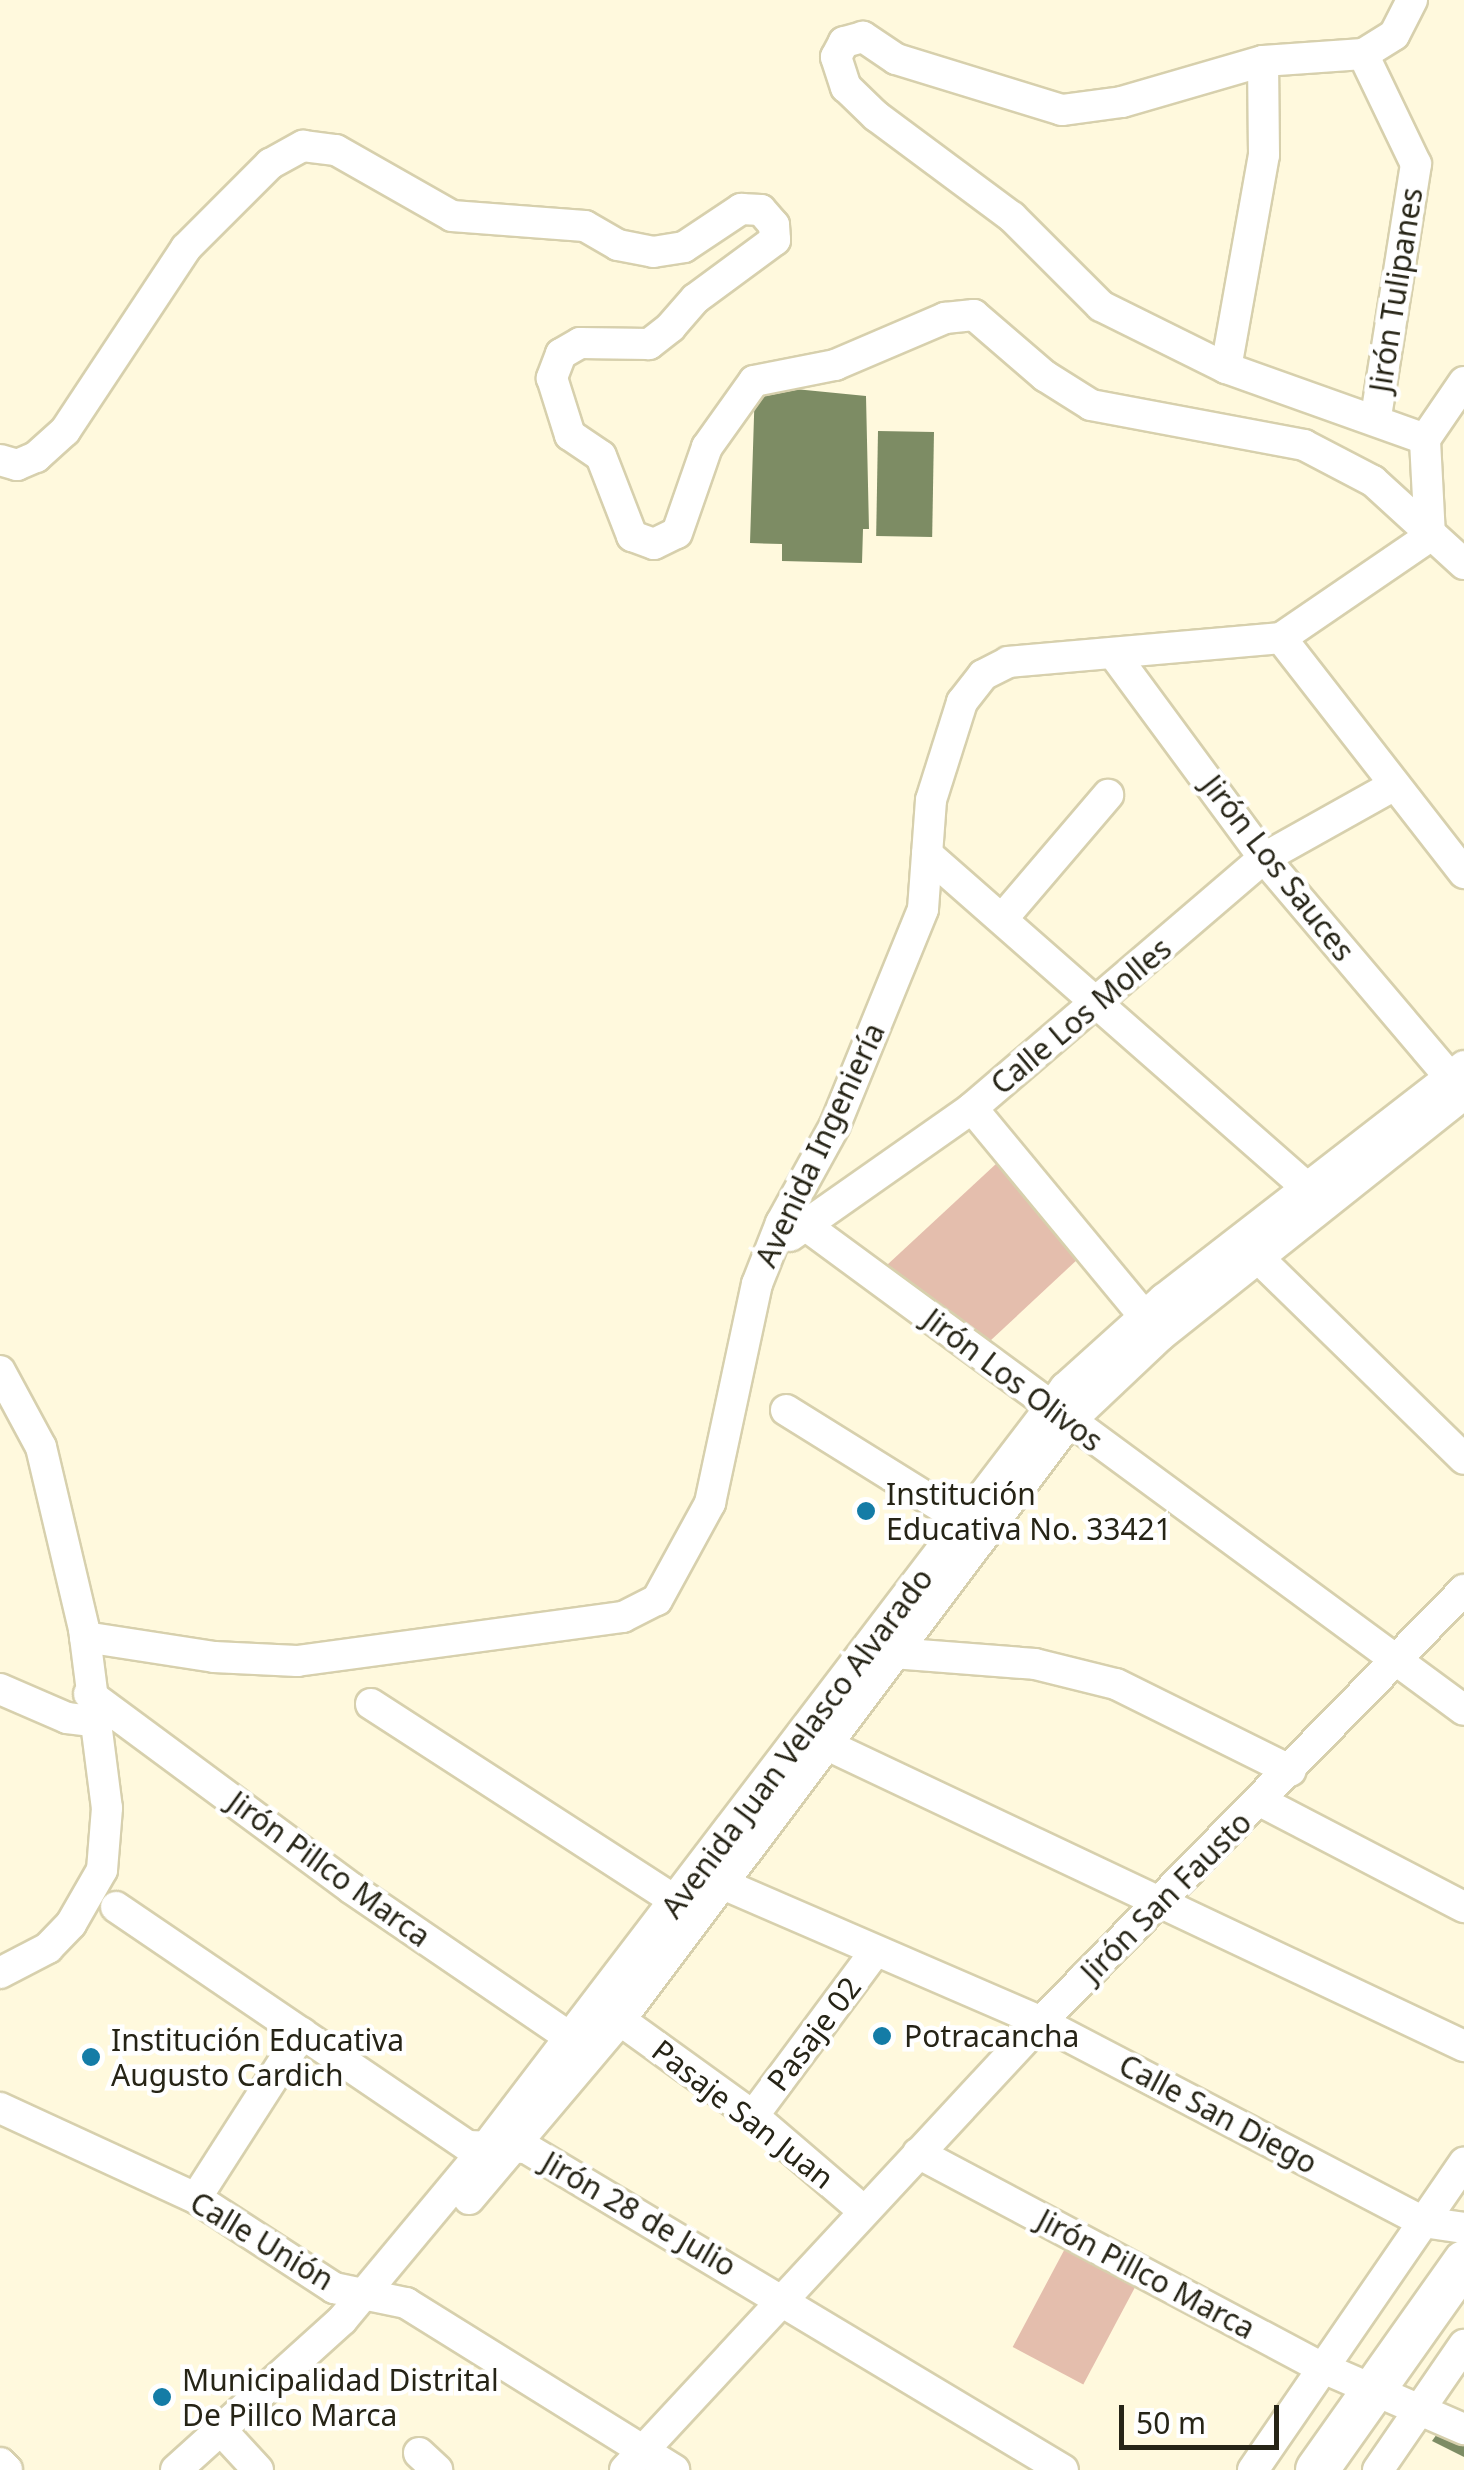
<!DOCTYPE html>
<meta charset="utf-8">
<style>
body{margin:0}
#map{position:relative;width:1464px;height:2470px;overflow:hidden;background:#fff9dd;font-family:"Noto Sans",sans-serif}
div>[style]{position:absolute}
.green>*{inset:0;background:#e4bead;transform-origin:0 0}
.building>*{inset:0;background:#7d8c64;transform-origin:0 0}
.roads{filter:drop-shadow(2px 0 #d7d0ad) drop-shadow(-2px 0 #d7d0ad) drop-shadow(0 2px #d7d0ad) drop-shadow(0 -2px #d7d0ad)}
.minor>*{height:30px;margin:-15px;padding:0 15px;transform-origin:15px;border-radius:15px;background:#fff}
.highway>*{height:42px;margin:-21px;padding:0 21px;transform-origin:21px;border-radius:21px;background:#fff}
.dots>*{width:28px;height:28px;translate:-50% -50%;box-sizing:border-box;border:5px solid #fff;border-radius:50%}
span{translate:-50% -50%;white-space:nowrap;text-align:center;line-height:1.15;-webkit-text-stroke:9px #fff;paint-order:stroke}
.street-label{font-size:30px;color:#262416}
.poi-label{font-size:30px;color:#262416}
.left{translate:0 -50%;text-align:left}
.scale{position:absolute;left:1119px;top:2405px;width:160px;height:45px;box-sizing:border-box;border:5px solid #262416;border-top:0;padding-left:12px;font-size:30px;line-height:35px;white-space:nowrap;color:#262416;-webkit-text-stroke:8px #fff;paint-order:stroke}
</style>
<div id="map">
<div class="green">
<i style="clip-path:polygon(997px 1163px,1079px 1258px,990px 1341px,887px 1265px)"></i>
<i style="left:1069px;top:2241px;width:80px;height:120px;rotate:28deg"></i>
</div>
<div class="building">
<i style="clip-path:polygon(755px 385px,866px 396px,869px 529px,863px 529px,862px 563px,782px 561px,782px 544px,750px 543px)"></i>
<i style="left:878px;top:431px;width:56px;height:105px;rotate:1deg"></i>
<i style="clip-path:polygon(1442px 2427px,1464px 2438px,1464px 2457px,1432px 2441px)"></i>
</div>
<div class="roads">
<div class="minor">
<i style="left:1412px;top:0;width:39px;rotate:117deg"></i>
<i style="left:1394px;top:35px;width:36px;rotate:148deg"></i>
<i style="left:1363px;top:54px;width:100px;rotate:176deg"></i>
<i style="left:1263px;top:61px;width:147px;rotate:163.8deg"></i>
<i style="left:1122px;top:102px;width:61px;rotate:172.4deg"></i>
<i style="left:1062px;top:110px;width:174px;rotate:-162.9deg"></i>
<i style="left:896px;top:59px;width:40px;rotate:-146deg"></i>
<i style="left:863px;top:37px;width:20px;rotate:165deg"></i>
<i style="left:844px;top:42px;width:17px;rotate:118deg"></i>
<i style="left:836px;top:57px;width:32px;rotate:72deg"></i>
<i style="left:846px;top:87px;width:42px;rotate:44deg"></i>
<i style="left:876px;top:116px;width:169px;rotate:36.6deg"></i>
<i style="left:1012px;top:217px;width:126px;rotate:45deg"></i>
<i style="left:1101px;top:306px;width:140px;rotate:26.4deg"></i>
<i style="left:1226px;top:368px;width:211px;rotate:19.6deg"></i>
<i style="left:1363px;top:54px;width:122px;rotate:64.3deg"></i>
<i style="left:1416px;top:164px;width:256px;rotate:99deg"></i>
<i style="left:1226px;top:368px;width:216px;rotate:-79.9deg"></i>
<i style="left:1264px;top:155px;width:94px;rotate:-90.6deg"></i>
<i style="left:0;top:460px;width:18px;rotate:16deg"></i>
<i style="left:17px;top:465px;width:21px;rotate:-23deg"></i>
<i style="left:36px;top:457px;width:39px;rotate:-42deg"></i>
<i style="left:65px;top:431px;width:219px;rotate:-56.5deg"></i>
<i style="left:186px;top:248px;width:119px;rotate:-45deg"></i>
<i style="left:270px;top:164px;width:38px;rotate:-29deg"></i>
<i style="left:303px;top:146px;width:33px;rotate:7deg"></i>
<i style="left:336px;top:150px;width:133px;rotate:29.6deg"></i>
<i style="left:452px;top:216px;width:133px;rotate:4.3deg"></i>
<i style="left:585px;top:226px;width:38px;rotate:30deg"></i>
<i style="left:618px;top:245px;width:36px;rotate:11deg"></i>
<i style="left:653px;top:252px;width:31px;rotate:-9deg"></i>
<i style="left:684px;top:247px;width:69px;rotate:-33.7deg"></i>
<i style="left:741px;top:209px;width:20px;rotate:3deg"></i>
<i style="left:761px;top:210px;width:20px;rotate:49deg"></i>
<i style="left:774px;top:225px;width:15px;rotate:86deg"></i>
<i style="left:775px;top:240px;width:99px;rotate:143.6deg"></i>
<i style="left:695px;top:299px;width:37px;rotate:131deg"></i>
<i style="left:671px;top:327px;width:28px;rotate:142deg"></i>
<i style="left:649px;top:344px;width:69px;rotate:-179.2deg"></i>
<i style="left:580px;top:343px;width:22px;rotate:150deg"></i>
<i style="left:561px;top:354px;width:26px;rotate:111deg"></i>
<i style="left:552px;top:378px;width:60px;rotate:72.5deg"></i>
<i style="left:570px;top:435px;width:37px;rotate:34deg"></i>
<i style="left:601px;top:456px;width:86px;rotate:68.8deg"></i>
<i style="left:632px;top:536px;width:23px;rotate:20deg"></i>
<i style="left:654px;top:544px;width:25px;rotate:-26deg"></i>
<i style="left:677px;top:533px;width:91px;rotate:-70.8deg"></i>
<i style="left:707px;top:447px;width:81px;rotate:-54.5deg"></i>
<i style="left:754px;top:381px;width:83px;rotate:-11.2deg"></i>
<i style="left:835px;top:365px;width:120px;rotate:-23.1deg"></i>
<i style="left:945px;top:318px;width:29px;rotate:-6deg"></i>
<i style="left:974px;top:315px;width:94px;rotate:40.7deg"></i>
<i style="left:1045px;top:376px;width:54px;rotate:32.2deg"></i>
<i style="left:1091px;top:405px;width:217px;rotate:10.6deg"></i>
<i style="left:1304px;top:445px;width:78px;rotate:27.6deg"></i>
<i style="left:1373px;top:481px;width:123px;rotate:42.4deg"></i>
<i style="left:1430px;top:536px;width:97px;rotate:-93deg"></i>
<i style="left:1425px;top:439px;width:69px;rotate:-55.6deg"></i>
<i style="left:1281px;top:638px;width:298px;rotate:52.1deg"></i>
<i style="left:1113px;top:653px;width:255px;rotate:53.6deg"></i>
<i style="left:1264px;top:858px;width:287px;rotate:49.7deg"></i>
<i style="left:927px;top:854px;width:505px;rotate:41.3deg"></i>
<i style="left:1003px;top:918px;width:162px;rotate:-49.5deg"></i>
<i style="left:972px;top:1108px;width:270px;rotate:50.4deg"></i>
<i style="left:805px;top:1225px;width:818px;rotate:36.35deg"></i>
<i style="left:790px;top:1236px;width:223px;rotate:-35.1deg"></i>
<i style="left:972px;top:1108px;width:384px;rotate:-40.6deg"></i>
<i style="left:1264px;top:858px;width:145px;rotate:-29.2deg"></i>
<i style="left:1245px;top:1245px;width:306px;rotate:44.3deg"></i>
<i style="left:0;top:1371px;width:86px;rotate:61.7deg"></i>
<i style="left:41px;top:1447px;width:187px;rotate:76.7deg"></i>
<i style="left:84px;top:1629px;width:180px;rotate:82.7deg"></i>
<i style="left:107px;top:1808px;width:62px;rotate:94.6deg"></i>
<i style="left:102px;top:1870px;width:62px;rotate:119.9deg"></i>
<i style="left:71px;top:1924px;width:33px;rotate:134deg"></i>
<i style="left:48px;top:1948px;width:54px;rotate:152.5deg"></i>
<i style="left:786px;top:1410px;width:210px;rotate:31.9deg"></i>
<i style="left:85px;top:1637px;width:131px;rotate:8.8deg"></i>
<i style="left:214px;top:1657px;width:83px;rotate:2.8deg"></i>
<i style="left:297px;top:1661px;width:329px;rotate:-7.7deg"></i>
<i style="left:623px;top:1617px;width:38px;rotate:-27deg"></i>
<i style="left:657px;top:1600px;width:111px;rotate:-61.3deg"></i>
<i style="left:710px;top:1503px;width:224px;rotate:-77.9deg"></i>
<i style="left:757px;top:1284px;width:66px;rotate:-68.5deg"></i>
<i style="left:781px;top:1223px;width:112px;rotate:-61.1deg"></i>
<i style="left:835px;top:1125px;width:233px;rotate:-67.8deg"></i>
<i style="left:923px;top:909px;width:109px;rotate:-85.8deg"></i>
<i style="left:931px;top:800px;width:103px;rotate:-72.4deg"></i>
<i style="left:962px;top:702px;width:34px;rotate:-52deg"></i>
<i style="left:983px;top:675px;width:28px;rotate:-27deg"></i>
<i style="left:1008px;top:662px;width:274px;rotate:-5deg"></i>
<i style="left:1281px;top:638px;width:181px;rotate:-34.4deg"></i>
<i style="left:893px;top:1653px;width:142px;rotate:4.4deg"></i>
<i style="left:1035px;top:1664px;width:83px;rotate:13.9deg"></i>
<i style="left:1116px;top:1684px;width:195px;rotate:26.4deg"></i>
<i style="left:0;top:1689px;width:73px;rotate:23.4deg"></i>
<i style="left:67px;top:1718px;width:25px;rotate:7deg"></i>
<i style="left:89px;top:1694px;width:326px;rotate:36.5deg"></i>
<i style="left:351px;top:1888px;width:268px;rotate:34.3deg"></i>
<i style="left:371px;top:1704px;width:364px;rotate:32.9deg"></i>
<i style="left:806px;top:1735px;width:728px;rotate:25.3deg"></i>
<i style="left:1262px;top:1802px;width:228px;rotate:27.5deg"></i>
<i style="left:702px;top:1875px;width:369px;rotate:23.4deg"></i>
<i style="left:1041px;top:2022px;width:431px;rotate:27.6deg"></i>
<i style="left:1423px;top:2222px;width:41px;rotate:8.3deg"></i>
<i style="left:116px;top:1907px;width:425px;rotate:34.2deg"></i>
<i style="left:468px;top:2146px;width:58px;rotate:2deg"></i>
<i style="left:526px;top:2148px;width:626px;rotate:30.95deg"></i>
<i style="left:620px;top:2020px;width:164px;rotate:35.8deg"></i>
<i style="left:753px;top:2116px;width:146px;rotate:40.6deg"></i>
<i style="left:0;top:2108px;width:216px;rotate:24.7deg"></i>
<i style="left:196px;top:2198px;width:165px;rotate:33.1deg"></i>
<i style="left:334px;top:2288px;width:74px;rotate:11.8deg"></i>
<i style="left:406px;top:2303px;width:316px;rotate:31.9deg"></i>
<i style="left:753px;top:2116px;width:204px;rotate:-53.4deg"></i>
<i style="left:918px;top:2153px;width:459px;rotate:28deg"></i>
<i style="left:1323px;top:2368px;width:154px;rotate:23.4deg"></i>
<i style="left:196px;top:2198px;width:196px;rotate:-57.3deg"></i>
<i style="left:469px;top:2199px;width:234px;rotate:-49.8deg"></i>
<i style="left:620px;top:2020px;width:748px;rotate:-53.1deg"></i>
<i style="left:1069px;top:1422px;width:125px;rotate:-43.4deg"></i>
<i style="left:1160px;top:1336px;width:389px;rotate:-38.5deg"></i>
<i style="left:222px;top:2431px;width:53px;rotate:47.3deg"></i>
<i style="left:419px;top:2453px;width:25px;rotate:43deg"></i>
<i style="left:0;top:2463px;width:10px;rotate:45deg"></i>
<i style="left:176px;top:2470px;width:224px;rotate:-42.1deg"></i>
<i style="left:342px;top:2320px;width:225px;rotate:-50.2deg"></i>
<i style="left:486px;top:2147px;width:955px;rotate:-52.66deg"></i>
<i style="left:1065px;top:1388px;width:133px;rotate:-42deg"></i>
<i style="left:1164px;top:1299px;width:380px;rotate:-37.8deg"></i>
<i style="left:625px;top:2470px;width:611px;rotate:-47.12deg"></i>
<i style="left:1041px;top:2022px;width:605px;rotate:-45.6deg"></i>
<i style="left:1253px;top:2470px;width:373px;rotate:-55.5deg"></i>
<i style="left:1378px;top:2470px;width:152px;rotate:-55.5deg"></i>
</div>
<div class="highway">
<i style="left:1317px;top:2470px;width:255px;rotate:-54.7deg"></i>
</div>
</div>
<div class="dots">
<i style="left:866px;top:1511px;background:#147ca6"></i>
<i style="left:882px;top:2036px;background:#147ca6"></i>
<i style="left:91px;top:2057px;background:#147ca6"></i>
<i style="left:162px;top:2397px;background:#147ca6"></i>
</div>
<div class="street-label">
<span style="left:1396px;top:290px;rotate:-81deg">Jirón Tulipanes</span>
<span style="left:1278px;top:868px;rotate:52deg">Jirón Los Sauces</span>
<span style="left:1081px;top:1016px;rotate:-40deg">Calle Los Molles</span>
<span style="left:820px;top:1145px;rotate:-65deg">Avenida Ingeniería</span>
<span style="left:1013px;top:1380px;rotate:37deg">Jirón Los Olivos</span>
<span style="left:797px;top:1743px;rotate:-53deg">Avenida Juan Velasco Alvarado</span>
<span style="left:329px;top:1869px;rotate:36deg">Jirón Pillco Marca</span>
<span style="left:1166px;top:1897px;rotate:-45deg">Jirón San Fausto</span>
<span style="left:814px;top:2034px;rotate:-53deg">Pasaje 02</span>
<span style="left:743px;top:2114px;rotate:38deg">Pasaje San Juan</span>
<span style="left:1218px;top:2114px;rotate:28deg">Calle San Diego</span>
<span style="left:639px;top:2214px;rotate:30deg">Jirón 28 de Julio</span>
<span style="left:262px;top:2241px;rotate:31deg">Calle Unión</span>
<span style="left:1146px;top:2274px;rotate:28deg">Jirón Pillco Marca</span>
</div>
<div class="poi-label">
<span class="left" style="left:886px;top:1511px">Institución<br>Educativa No. 33421</span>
<span class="left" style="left:904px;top:2036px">Potracancha</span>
<span class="left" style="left:111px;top:2057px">Institución Educativa<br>Augusto Cardich</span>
<span class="left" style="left:182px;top:2397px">Municipalidad Distrital<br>De Pillco Marca</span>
</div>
<div class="scale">50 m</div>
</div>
